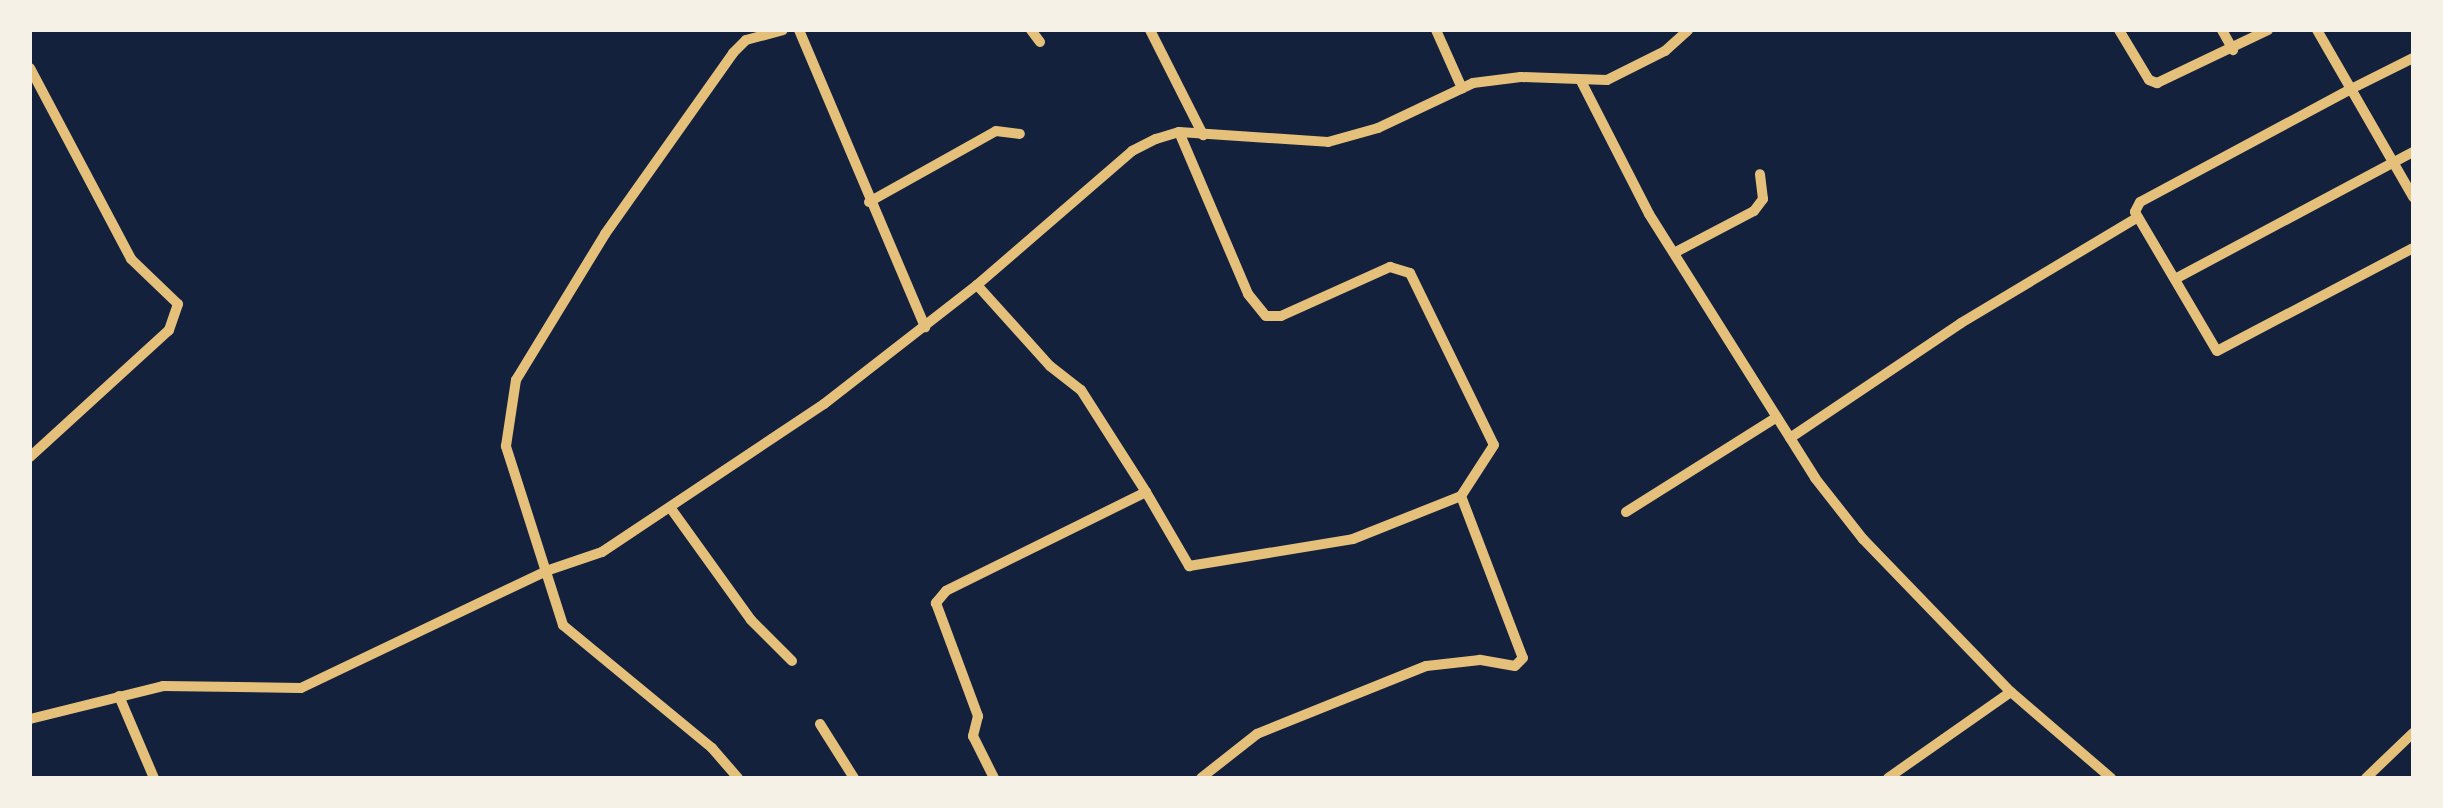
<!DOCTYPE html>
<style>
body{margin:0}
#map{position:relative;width:2443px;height:808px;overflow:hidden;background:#14213d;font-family:Poppins,sans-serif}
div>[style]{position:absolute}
.minor>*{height:10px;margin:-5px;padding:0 5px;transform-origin:5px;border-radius:5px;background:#e5c07b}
span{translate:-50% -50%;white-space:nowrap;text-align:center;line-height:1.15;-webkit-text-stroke:8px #f6f1e7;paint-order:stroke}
.frame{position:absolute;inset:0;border:32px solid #f6f1e7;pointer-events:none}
</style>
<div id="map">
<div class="minor">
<i style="left:799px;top:30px;width:323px;rotate:67deg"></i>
<i style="left:1031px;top:30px;width:15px;rotate:53deg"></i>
<i style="left:1150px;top:30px;width:118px;rotate:63.2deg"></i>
<i style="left:1436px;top:30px;width:64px;rotate:65.9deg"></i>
<i style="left:2119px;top:30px;width:58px;rotate:59deg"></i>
<i style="left:2149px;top:80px;width:9px;rotate:21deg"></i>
<i style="left:2157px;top:83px;width:123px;rotate:-25.5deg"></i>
<i style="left:2222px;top:30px;width:23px;rotate:61deg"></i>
<i style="left:2317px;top:30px;width:68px;rotate:60deg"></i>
<i style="left:2351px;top:89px;width:239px;rotate:151.8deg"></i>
<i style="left:2140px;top:202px;width:11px;rotate:117deg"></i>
<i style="left:2135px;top:212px;width:161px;rotate:59.5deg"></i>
<i style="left:2217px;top:351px;width:221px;rotate:-27.7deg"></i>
<i style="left:2413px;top:58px;width:69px;rotate:153.4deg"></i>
<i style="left:2351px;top:89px;width:125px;rotate:60.1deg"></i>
<i style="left:30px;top:68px;width:216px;rotate:62.1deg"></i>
<i style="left:131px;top:259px;width:65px;rotate:43.8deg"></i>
<i style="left:178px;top:304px;width:28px;rotate:109deg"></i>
<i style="left:169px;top:330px;width:188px;rotate:137.6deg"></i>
<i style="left:1581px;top:81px;width:149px;rotate:62.9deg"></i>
<i style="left:1649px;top:214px;width:312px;rotate:57.8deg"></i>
<i style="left:1815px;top:478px;width:78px;rotate:51.8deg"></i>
<i style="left:1863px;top:539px;width:213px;rotate:46deg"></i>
<i style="left:2011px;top:692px;width:132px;rotate:40.7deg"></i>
<i style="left:1179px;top:132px;width:176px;rotate:66.9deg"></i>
<i style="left:1248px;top:294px;width:28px;rotate:51deg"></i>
<i style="left:1266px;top:316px;width:15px"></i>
<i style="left:1281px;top:316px;width:120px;rotate:-24.2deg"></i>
<i style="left:1390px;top:267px;width:21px;rotate:17deg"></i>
<i style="left:1410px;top:273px;width:191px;rotate:64deg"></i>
<i style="left:1494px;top:445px;width:61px;rotate:122.9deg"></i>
<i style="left:1461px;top:496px;width:173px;rotate:69.1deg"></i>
<i style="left:1523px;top:658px;width:11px;rotate:135deg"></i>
<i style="left:1515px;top:666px;width:36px;rotate:-170deg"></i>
<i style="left:1480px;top:660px;width:54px;rotate:173.7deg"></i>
<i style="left:1426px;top:666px;width:182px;rotate:158.1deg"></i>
<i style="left:1257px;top:734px;width:71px;rotate:141.8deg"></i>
<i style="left:869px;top:202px;width:145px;rotate:-29.2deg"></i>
<i style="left:996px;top:131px;width:24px;rotate:7deg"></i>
<i style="left:1674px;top:253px;width:90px;rotate:-27.7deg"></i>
<i style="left:1754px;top:211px;width:15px;rotate:-53deg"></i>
<i style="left:1763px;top:199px;width:25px;rotate:-97deg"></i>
<i style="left:2175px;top:279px;width:270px;rotate:-28.1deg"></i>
<i style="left:977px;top:285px;width:109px;rotate:48deg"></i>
<i style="left:1050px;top:366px;width:39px;rotate:38deg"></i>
<i style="left:1081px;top:390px;width:121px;rotate:57.5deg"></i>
<i style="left:1146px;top:492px;width:223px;rotate:153.7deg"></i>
<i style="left:946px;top:591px;width:16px;rotate:130deg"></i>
<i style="left:936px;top:603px;width:121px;rotate:69.6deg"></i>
<i style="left:978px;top:716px;width:21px;rotate:104deg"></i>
<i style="left:973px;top:736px;width:47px;rotate:63.4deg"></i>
<i style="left:1790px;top:438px;width:206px;rotate:-33.9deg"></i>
<i style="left:1961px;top:323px;width:206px;rotate:-30.9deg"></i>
<i style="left:1146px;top:492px;width:86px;rotate:59.8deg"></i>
<i style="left:1189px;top:566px;width:166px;rotate:-9.3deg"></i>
<i style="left:1353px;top:539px;width:116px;rotate:-21.7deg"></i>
<i style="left:672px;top:510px;width:135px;rotate:54.3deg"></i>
<i style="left:751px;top:620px;width:58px;rotate:45deg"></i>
<i style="left:1626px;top:512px;width:178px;rotate:-32.2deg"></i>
<i style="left:119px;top:696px;width:89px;rotate:66.9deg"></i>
<i style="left:30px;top:719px;width:137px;rotate:-13.9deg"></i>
<i style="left:163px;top:686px;width:138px;rotate:0.8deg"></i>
<i style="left:301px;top:688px;width:272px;rotate:-25.5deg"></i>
<i style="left:546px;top:571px;width:59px;rotate:-18.7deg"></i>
<i style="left:602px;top:552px;width:267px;rotate:-33.7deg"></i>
<i style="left:824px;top:404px;width:194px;rotate:-37.9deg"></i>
<i style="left:977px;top:285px;width:205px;rotate:-40.8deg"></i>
<i style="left:1132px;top:151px;width:27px;rotate:-27deg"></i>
<i style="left:1156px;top:139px;width:24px;rotate:-17deg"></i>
<i style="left:1179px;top:132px;width:149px;rotate:3.8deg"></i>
<i style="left:1328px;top:142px;width:52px;rotate:-15.6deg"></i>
<i style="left:1378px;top:128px;width:105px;rotate:-25.3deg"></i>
<i style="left:1473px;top:83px;width:48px;rotate:-7.1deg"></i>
<i style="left:1521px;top:77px;width:86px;rotate:2deg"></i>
<i style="left:1607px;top:80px;width:65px;rotate:-26.6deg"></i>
<i style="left:1665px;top:51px;width:31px;rotate:-42deg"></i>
<i style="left:820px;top:724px;width:64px;rotate:57.8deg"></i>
<i style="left:738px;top:778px;width:40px;rotate:-131deg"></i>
<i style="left:712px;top:748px;width:193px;rotate:-140.5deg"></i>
<i style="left:563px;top:625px;width:188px;rotate:-107.7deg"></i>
<i style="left:506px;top:446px;width:67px;rotate:-81.4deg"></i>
<i style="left:516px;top:380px;width:171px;rotate:-58.6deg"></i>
<i style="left:605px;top:234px;width:222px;rotate:-54.7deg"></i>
<i style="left:733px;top:53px;width:18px;rotate:-45deg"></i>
<i style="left:746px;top:40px;width:38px;rotate:-15deg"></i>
<i style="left:1888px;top:778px;width:150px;rotate:-35deg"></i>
<i style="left:2366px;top:778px;width:65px;rotate:-43.8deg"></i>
</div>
<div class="frame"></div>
</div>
